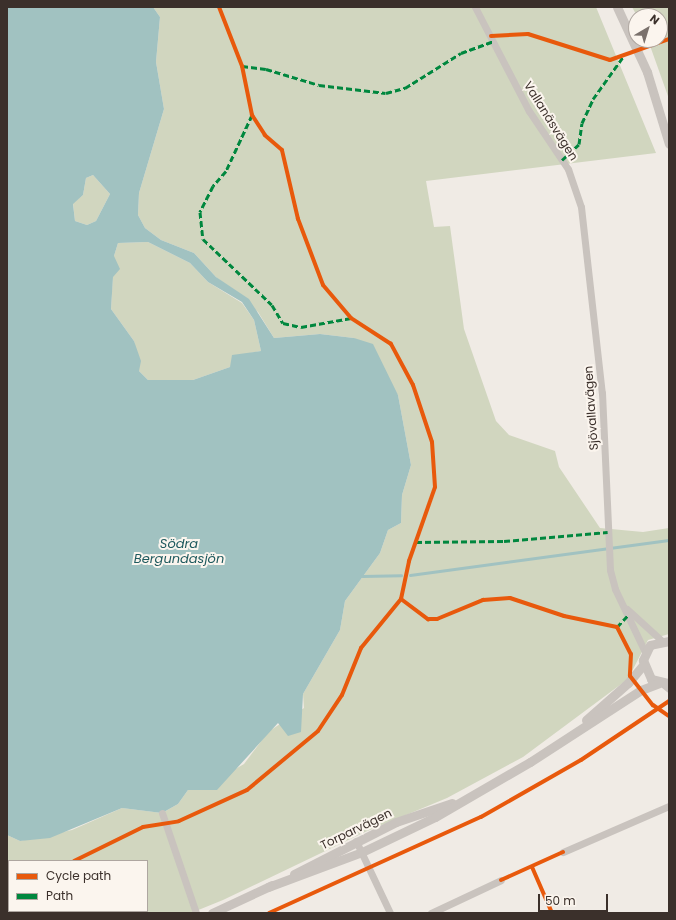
<!DOCTYPE html>
<meta charset="utf-8">
<style>
body{margin:0}
#map{position:relative;width:676px;height:920px;overflow:hidden;background:#f0ebe5;font-family:Poppins,sans-serif}
div>[style]{position:absolute}
.green>*{inset:0;background:#d1d6bf}
.water>*{inset:0;background:#a1c2c1}
.stream>*{height:3px;margin:-1.5px;padding:0 1.5px;transform-origin:1.5px;border-radius:1.5px;background:#a1c2c1}
.minor>*{height:7px;margin:-3.5px;padding:0 3.5px;transform-origin:3.5px;border-radius:3.5px;background:#c9c3be}
.tertiary>*{height:9px;margin:-4.5px;padding:0 4.5px;transform-origin:4.5px;border-radius:4.5px;background:#c9c3be}
.quiet>*{height:3px;margin-top:-1.5px;transform-origin:0;background:repeating-linear-gradient(90deg,#00873e 0 6px,transparent 0 9px)}
.cycleway>*{height:4px;margin:-2px;padding:0 2px;transform-origin:2px;border-radius:2px;background:#e8590c}
span{translate:-50% -50%;white-space:nowrap;text-align:center;line-height:1.15;-webkit-text-stroke:4px #fbf5ee;paint-order:stroke}
.street-label{font-size:12px;color:#3b302b}
.water-label{font-size:13px;color:#1f5a5e;font-style:italic}
.frame{position:absolute;inset:0;border:8px solid #3b302b;pointer-events:none}
.legend{position:absolute;left:8px;top:860px;width:140px;height:52px;box-sizing:border-box;background:#fbf5ee;border:1px solid #aea6a0;margin:0;padding:5px 7px;list-style:none;font-size:12px;color:#3b302b}
.legend li{display:flex;align-items:center;gap:8px;height:20px}
.legend b{width:20px;border:1px solid #aea6a0}
.north{position:absolute;left:628px;top:8px;width:40px;height:40px;box-sizing:border-box;background:#fbf5ee;border:1px solid #aea6a0;border-radius:50%;rotate:38deg;font-size:11px;font-weight:700;line-height:16px;text-align:center;color:#3b302b}
.north::after{content:'';display:block;margin:auto;width:14px;height:18px;background:#7a716c;clip-path:polygon(50% 0,100% 100%,50% 72%,0 100%)}
.scale{position:absolute;left:538px;top:894px;width:70px;height:18px;box-sizing:border-box;border:2px solid #3b302b;border-top:0;padding-left:5px;font-size:12px;line-height:14px;white-space:nowrap;color:#3b302b;-webkit-text-stroke:3px #fbf5ee;paint-order:stroke}
</style>
<div id="map">
<div class="green">
<i style="clip-path:polygon(evenodd,153px 7px,596px 7px,656px 153px,426px 181px,434px 227px,450px 226px,464px 329px,496px 421px,509px 435px,555px 451px,559px 467px,600px 528px,643px 532px,669px 528px,669px 634px,648px 640px,628px 679px,523px 757px,447px 798px,365px 832px,223px 900px,191px 913px,7px 913px,7px 835px,20px 841px,72px 830px,122px 808px,162px 813px,178px 804px,188px 790px,204px 787px,244px 764px,268px 732px,304px 708px,303px 694px,340px 630px,345px 601px,380px 553px,388px 530px,401px 523px,402px 495px,411px 465px,398px 395px,354px 338px,320px 334px,274px 338px,258px 312px,216px 277px,194px 253px,161px 240px,145px 228px,138px 215px,139px 193px,164px 109px,156px 62px,160px 17px,153px 7px,9px 861px,147px 861px,147px 911px,9px 911px,9px 861px)"></i>
<i style="clip-path:polygon(632px 7px,669px 7px,669px 99px,648px 40px,660px 40px,660px 16px,637px 16px)"></i>
<i style="clip-path:polygon(93px 175px,110px 194px,96px 221px,87px 225px,75px 221px,73px 203px,83px 195px,86px 178px)"></i>
<i style="clip-path:polygon(148px 242px,190px 263px,208px 282px,242px 303px,254px 320px,261px 351px,250px 353px,230px 367px,193px 380px,148px 380px,139px 371px,134px 341px,111px 309px,114px 256px,118px 243px)"></i>
</div>
<div class="water">
<i style="clip-path:polygon(evenodd,7px 7px,153px 7px,160px 17px,156px 62px,164px 109px,139px 193px,138px 215px,145px 228px,161px 240px,194px 253px,216px 277px,249px 299px,274px 338px,320px 334px,354px 338px,373px 344px,398px 395px,411px 465px,402px 495px,401px 523px,388px 530px,380px 553px,345px 601px,340px 630px,303px 694px,301px 732px,288px 736px,278px 723px,217px 790px,188px 790px,178px 804px,162px 813px,122px 808px,50px 838px,20px 841px,7px 835px,7px 7px,93px 175px,110px 194px,96px 221px,87px 225px,75px 221px,73px 204px,83px 195px,86px 178px,93px 175px,7px 7px,148px 242px,190px 263px,208px 282px,242px 302px,254px 320px,261px 351px,232px 355px,230px 367px,193px 380px,148px 380px,139px 371px,141px 361px,134px 341px,111px 309px,113px 277px,120px 269px,114px 256px,118px 243px,148px 242px)"></i>
</div>
<div class="stream">
<i style="left:410px;top:575px;width:261px;rotate:-7.7deg"></i>
<i style="left:362px;top:576px;width:39px;rotate:-1deg"></i>
</div>
<div class="minor">
<i style="left:475px;top:7px;width:117px;rotate:62.6deg"></i>
<i style="left:529px;top:111px;width:70px;rotate:56.1deg"></i>
<i style="left:568px;top:169px;width:40px;rotate:71.1deg"></i>
<i style="left:581px;top:207px;width:187px;rotate:83.6deg"></i>
<i style="left:602px;top:393px;width:177px;rotate:87.4deg"></i>
<i style="left:610px;top:570px;width:20px;rotate:75deg"></i>
<i style="left:615px;top:589px;width:70px;rotate:64.5deg"></i>
<i style="left:627px;top:609px;width:46px;rotate:42.4deg"></i>
<i style="left:663px;top:684px;width:8px;rotate:40deg"></i>
<i style="left:162px;top:813px;width:106px;rotate:71.2deg"></i>
<i style="left:356px;top:841px;width:80px;rotate:64.7deg"></i>
<i style="left:563px;top:852px;width:116px;rotate:-23.5deg"></i>
<i style="left:431px;top:913px;width:77px;rotate:-25.2deg"></i>
</div>
<div class="tertiary">
<i style="left:617px;top:7px;width:72px;rotate:65.2deg"></i>
<i style="left:647px;top:72px;width:75px;rotate:73deg"></i>
<i style="left:669px;top:641px;width:19px;rotate:168deg"></i>
<i style="left:650px;top:645px;width:17px;rotate:115deg"></i>
<i style="left:643px;top:660px;width:21px;rotate:67deg"></i>
<i style="left:651px;top:679px;width:18px;rotate:13deg"></i>
<i style="left:586px;top:720px;width:56px;rotate:-41.4deg"></i>
<i style="left:628px;top:683px;width:23px;rotate:-50deg"></i>
<i style="left:294px;top:874px;width:114px;rotate:-27deg"></i>
<i style="left:396px;top:822px;width:59px;rotate:-18.7deg"></i>
<i style="left:268px;top:887px;width:100px;rotate:-20.4deg"></i>
<i style="left:362px;top:852px;width:81px;rotate:-25.6deg"></i>
<i style="left:435px;top:817px;width:110px;rotate:-30.1deg"></i>
<i style="left:530px;top:762px;width:132px;rotate:-33deg"></i>
<i style="left:641px;top:690px;width:19px;rotate:-21deg"></i>
<i style="left:212px;top:913px;width:66px;rotate:-25deg"></i>
</div>
<div class="quiet">
<i style="left:242px;top:66px;width:24px;rotate:7deg"></i>
<i style="left:266px;top:69px;width:55px;rotate:16.8deg"></i>
<i style="left:319px;top:85px;width:67px;rotate:6.8deg"></i>
<i style="left:386px;top:93px;width:20px;rotate:-15deg"></i>
<i style="left:405px;top:88px;width:66px;rotate:-32deg"></i>
<i style="left:461px;top:53px;width:35px;rotate:-20deg"></i>
<i style="left:252px;top:115px;width:62px;rotate:114.9deg"></i>
<i style="left:226px;top:171px;width:20px;rotate:131deg"></i>
<i style="left:213px;top:186px;width:29px;rotate:117deg"></i>
<i style="left:200px;top:212px;width:27px;rotate:84deg"></i>
<i style="left:203px;top:239px;width:95px;rotate:43.7deg"></i>
<i style="left:272px;top:305px;width:21px;rotate:59deg"></i>
<i style="left:283px;top:323px;width:18px;rotate:13deg"></i>
<i style="left:301px;top:327px;width:51px;rotate:-10.2deg"></i>
<i style="left:562px;top:160px;width:23px;rotate:-43deg"></i>
<i style="left:579px;top:144px;width:21px;rotate:-82deg"></i>
<i style="left:582px;top:123px;width:26px;rotate:-65deg"></i>
<i style="left:593px;top:99px;width:52px;rotate:-54.5deg"></i>
<i style="left:416px;top:542px;width:88px;rotate:-0.7deg"></i>
<i style="left:504px;top:541px;width:104px;rotate:-4.9deg"></i>
<i style="left:617px;top:627px;width:16px;rotate:-47deg"></i>
<i style="left:7px;top:895px;width:2px"></i>
</div>
<div class="cycleway">
<i style="left:491px;top:36px;width:37px;rotate:-3deg"></i>
<i style="left:528px;top:34px;width:86px;rotate:17.6deg"></i>
<i style="left:610px;top:60px;width:63px;rotate:-19.6deg"></i>
<i style="left:401px;top:599px;width:34px;rotate:37deg"></i>
<i style="left:428px;top:619px;width:9px"></i>
<i style="left:437px;top:619px;width:50px;rotate:-22.4deg"></i>
<i style="left:483px;top:600px;width:27px;rotate:-4deg"></i>
<i style="left:510px;top:598px;width:57px;rotate:18.4deg"></i>
<i style="left:564px;top:616px;width:54px;rotate:11.7deg"></i>
<i style="left:617px;top:627px;width:30px;rotate:63deg"></i>
<i style="left:631px;top:654px;width:22px;rotate:93deg"></i>
<i style="left:630px;top:676px;width:37px;rotate:52deg"></i>
<i style="left:653px;top:705px;width:19px;rotate:35deg"></i>
<i style="left:74px;top:861px;width:77px;rotate:-26.2deg"></i>
<i style="left:143px;top:827px;width:36px;rotate:-9deg"></i>
<i style="left:179px;top:821px;width:75px;rotate:-24.5deg"></i>
<i style="left:247px;top:790px;width:92px;rotate:-39.7deg"></i>
<i style="left:318px;top:731px;width:43px;rotate:-56.3deg"></i>
<i style="left:342px;top:695px;width:51px;rotate:-68deg"></i>
<i style="left:361px;top:648px;width:63px;rotate:-50.8deg"></i>
<i style="left:401px;top:599px;width:39px;rotate:-78deg"></i>
<i style="left:409px;top:561px;width:78px;rotate:-70.6deg"></i>
<i style="left:435px;top:487px;width:45px;rotate:-93.8deg"></i>
<i style="left:432px;top:442px;width:60px;rotate:-108.4deg"></i>
<i style="left:413px;top:385px;width:47px;rotate:-118.2deg"></i>
<i style="left:391px;top:344px;width:48px;rotate:-147deg"></i>
<i style="left:351px;top:318px;width:43px;rotate:-130.3deg"></i>
<i style="left:323px;top:285px;width:71px;rotate:-110.7deg"></i>
<i style="left:298px;top:219px;width:71px;rotate:-103.1deg"></i>
<i style="left:282px;top:150px;width:23px;rotate:-139deg"></i>
<i style="left:265px;top:135px;width:24px;rotate:-123deg"></i>
<i style="left:252px;top:115px;width:50px;rotate:-101.5deg"></i>
<i style="left:242px;top:66px;width:63px;rotate:-111.3deg"></i>
<i style="left:532px;top:867px;width:50px;rotate:66.5deg"></i>
<i style="left:501px;top:880px;width:68px;rotate:-24.3deg"></i>
<i style="left:269px;top:913px;width:233px;rotate:-24.4deg"></i>
<i style="left:481px;top:817px;width:115px;rotate:-29.7deg"></i>
<i style="left:581px;top:760px;width:106px;rotate:-33.8deg"></i>
</div>
<div class="street-label">
<span style="left:551px;top:121px;rotate:58deg">Vallanäsvägen</span>
<span style="left:591px;top:408px;rotate:-94deg">Sjövallavägen</span>
<span style="left:356px;top:829px;rotate:-26deg">Torparvägen</span>
</div>
<div class="water-label">
<span style="left:179px;top:552px">Södra<br>Bergundasjön</span>
</div>
<div class="frame"></div>
<ul class="legend">
<li><b style="height:5px;background:#e8590c"></b>Cycle path</li>
<li><b style="height:5px;background:#00873e"></b>Path</li>
</ul>
<div class="north">N</div>
<div class="scale">50 m</div>
</div>
